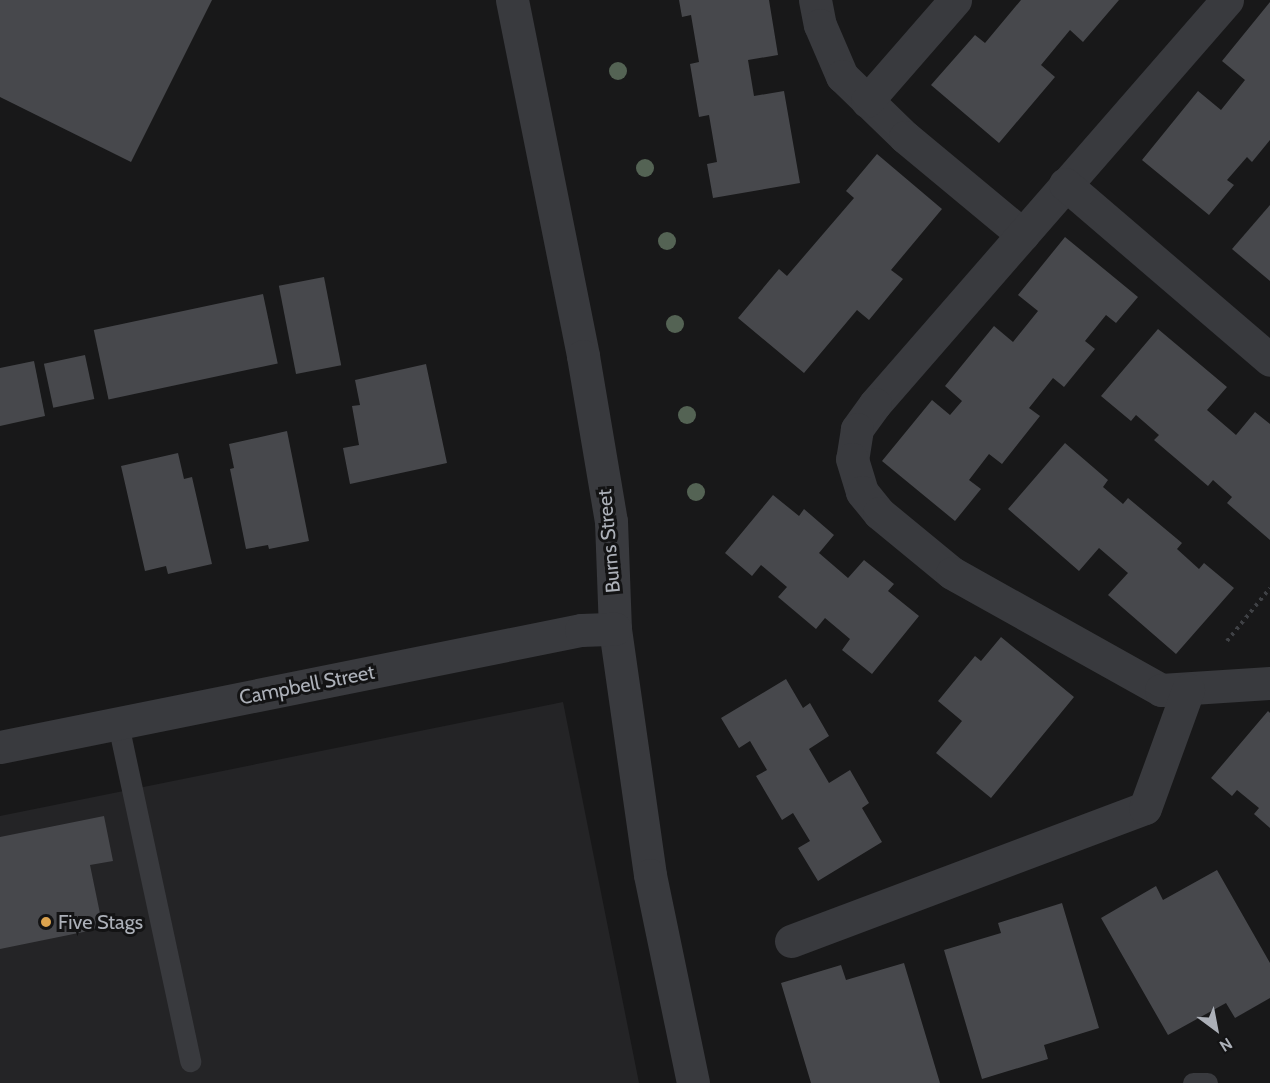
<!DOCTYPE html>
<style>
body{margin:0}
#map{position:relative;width:1270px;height:1083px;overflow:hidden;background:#181819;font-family:Cabin,sans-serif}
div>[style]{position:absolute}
.built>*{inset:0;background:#242426}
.building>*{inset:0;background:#47484c;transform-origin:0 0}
.path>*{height:4px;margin-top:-2px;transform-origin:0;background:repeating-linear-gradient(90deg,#3f4145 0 3px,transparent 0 7.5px)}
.service>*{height:21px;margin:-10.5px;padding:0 10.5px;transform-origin:10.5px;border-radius:10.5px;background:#393a3e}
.minor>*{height:33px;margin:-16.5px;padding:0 16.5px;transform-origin:16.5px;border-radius:16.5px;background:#393a3e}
.trees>*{width:18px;height:18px;margin:-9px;border-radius:50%;background:#546354}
.dots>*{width:16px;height:16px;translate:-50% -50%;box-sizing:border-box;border:3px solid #131314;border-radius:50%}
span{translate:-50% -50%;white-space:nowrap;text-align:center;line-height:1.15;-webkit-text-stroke:6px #131314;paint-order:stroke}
.street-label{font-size:20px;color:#acb0b8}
.poi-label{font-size:20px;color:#acb0b8}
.left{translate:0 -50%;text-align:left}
.north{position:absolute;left:1186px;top:999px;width:60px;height:60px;-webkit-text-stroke:4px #131314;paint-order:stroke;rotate:148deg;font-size:16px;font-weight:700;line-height:24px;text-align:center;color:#acb0b8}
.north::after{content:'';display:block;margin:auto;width:21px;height:27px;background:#acb0b8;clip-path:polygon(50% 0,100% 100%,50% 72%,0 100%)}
</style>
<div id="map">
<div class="built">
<i style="clip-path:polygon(563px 702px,639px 1083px,0 1083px,0 816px)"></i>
</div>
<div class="building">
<i style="clip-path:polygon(0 0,212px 0,131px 162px,0 97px)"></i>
<i style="clip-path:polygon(679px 0,769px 0,778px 55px,748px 60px,754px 96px,784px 91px,800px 183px,713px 198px,707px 164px,717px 162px,709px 115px,699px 117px,690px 64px,699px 62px,691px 15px,682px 17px)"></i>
<i style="clip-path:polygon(1021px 0,1119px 0,1083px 42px,1070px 30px,1041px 65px,1055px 77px,999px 143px,931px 85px,975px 35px,985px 43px)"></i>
<i style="clip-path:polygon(1270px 2px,1270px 140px,1252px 162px,1247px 157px,1227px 180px,1234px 185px,1209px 215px,1142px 160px,1198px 91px,1221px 110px,1245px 80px,1222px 61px)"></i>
<i style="clip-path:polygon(877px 154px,942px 209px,891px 270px,903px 279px,869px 320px,857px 310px,804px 373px,738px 318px,779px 269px,787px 276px,854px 198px,846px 191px)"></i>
<i style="clip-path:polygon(1270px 205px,1270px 281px,1232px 249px)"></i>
<i style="clip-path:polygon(1065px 237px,1138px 297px,1116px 323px,1106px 315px,1085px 341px,1095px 349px,1064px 387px,1053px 378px,1029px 408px,1040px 416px,1002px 464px,989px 454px,969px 480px,981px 489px,955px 521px,882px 461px,932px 400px,950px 415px,962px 401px,945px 386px,994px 326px,1013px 342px,1038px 311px,1018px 295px)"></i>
<i style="left:324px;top:277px;width:90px;height:46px;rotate:79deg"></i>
<i style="left:263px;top:294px;width:71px;height:173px;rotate:78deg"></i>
<i style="clip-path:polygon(1158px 329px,1227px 387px,1207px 410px,1236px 435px,1255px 412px,1270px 424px,1270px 540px,1227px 503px,1232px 497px,1213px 480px,1208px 486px,1154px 440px,1159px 435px,1136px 415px,1131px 421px,1101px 396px)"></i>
<i style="left:85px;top:355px;width:45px;height:42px;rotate:78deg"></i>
<i style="clip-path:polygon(34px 361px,45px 416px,0 426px,0 368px)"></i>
<i style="clip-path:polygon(426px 364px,447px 463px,350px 484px,343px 448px,359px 445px,352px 406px,360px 405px,355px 380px)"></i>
<i style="clip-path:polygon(287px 431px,309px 541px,269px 549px,268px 545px,246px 549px,230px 469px,234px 468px,229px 444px)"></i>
<i style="clip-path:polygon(1065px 443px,1108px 480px,1103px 487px,1123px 504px,1128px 498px,1182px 543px,1177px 549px,1199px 569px,1204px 563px,1234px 588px,1176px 654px,1108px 595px,1128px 573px,1099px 548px,1079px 571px,1008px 509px)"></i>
<i style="clip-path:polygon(178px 453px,184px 479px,192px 477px,212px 564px,168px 574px,166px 566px,145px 571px,121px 466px)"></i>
<i style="clip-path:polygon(773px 495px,799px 516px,804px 509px,834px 535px,819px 553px,848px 578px,864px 560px,894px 584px,888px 591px,919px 616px,872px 674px,842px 650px,850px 639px,825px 618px,816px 629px,778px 597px,787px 587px,761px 565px,752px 576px,725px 553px)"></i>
<i style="clip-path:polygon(1001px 637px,1074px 697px,991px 798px,936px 753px,962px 721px,938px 701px,975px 656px,981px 661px)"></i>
<i style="clip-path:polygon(786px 679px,803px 708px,810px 703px,829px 736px,809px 749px,829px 783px,850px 770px,869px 803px,862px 808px,882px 842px,818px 881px,798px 848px,810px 841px,793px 813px,782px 820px,756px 776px,767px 770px,750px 741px,739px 748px,721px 718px)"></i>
<i style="clip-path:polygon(1268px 711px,1270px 713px,1270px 828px,1254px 814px,1259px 808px,1237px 790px,1232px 796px,1211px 778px)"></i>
<i style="clip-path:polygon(104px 816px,113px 861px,90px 865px,103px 928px,0 949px,0 837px)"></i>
<i style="clip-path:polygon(1217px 870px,1270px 963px,1270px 998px,1235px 1018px,1226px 1003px,1168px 1035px,1101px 918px,1156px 886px,1163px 900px)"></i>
<i style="clip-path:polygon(1062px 903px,1099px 1028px,1044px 1045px,1048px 1059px,982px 1079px,944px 950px,1001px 933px,998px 923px)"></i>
<i style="clip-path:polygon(904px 963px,940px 1083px,811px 1083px,781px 983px,841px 965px,846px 980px)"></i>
</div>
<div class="path">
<i style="left:1227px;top:641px;width:68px;rotate:-50.9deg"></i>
</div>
<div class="service">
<i style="left:118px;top:724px;width:345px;rotate:77.9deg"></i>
<i style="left:1193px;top:1083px;width:14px"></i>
</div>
<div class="minor">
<i style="left:512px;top:0;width:363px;rotate:78.7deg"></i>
<i style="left:583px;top:356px;width:167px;rotate:80.4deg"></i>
<i style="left:611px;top:521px;width:108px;rotate:87.9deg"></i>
<i style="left:615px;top:629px;width:248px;rotate:81.9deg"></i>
<i style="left:650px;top:875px;width:212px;rotate:78.3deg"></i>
<i style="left:815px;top:0;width:25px;rotate:79deg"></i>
<i style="left:820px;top:25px;width:56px;rotate:66.7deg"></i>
<i style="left:842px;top:76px;width:88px;rotate:44.1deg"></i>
<i style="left:905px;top:137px;width:153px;rotate:39.7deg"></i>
<i style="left:1227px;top:0;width:536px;rotate:131.07deg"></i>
<i style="left:875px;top:404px;width:31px;rotate:126deg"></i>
<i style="left:857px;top:429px;width:30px;rotate:99deg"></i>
<i style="left:852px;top:459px;width:34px;rotate:73deg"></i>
<i style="left:862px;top:492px;width:27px;rotate:51deg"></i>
<i style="left:879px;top:513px;width:94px;rotate:39.4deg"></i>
<i style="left:952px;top:573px;width:240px;rotate:29.2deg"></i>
<i style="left:1161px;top:690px;width:109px;rotate:-3.7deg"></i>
<i style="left:867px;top:101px;width:134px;rotate:-48.9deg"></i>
<i style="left:1065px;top:184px;width:270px;rotate:40.6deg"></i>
<i style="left:0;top:747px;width:593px;rotate:-11.39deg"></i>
<i style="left:581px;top:630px;width:34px;rotate:-2deg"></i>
<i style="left:791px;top:941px;width:378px;rotate:-20.6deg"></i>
<i style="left:1145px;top:808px;width:126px;rotate:-70deg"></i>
</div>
<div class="trees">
<i style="left:618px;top:71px"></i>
<i style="left:645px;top:168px"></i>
<i style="left:667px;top:241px"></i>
<i style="left:675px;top:324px"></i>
<i style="left:687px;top:415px"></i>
<i style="left:696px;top:492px"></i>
</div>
<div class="dots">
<i style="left:46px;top:922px;background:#dca34e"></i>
</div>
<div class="street-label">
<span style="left:609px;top:541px;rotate:-95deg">Burns Street</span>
<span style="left:307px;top:685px;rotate:-11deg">Campbell Street</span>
</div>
<div class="poi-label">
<span class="left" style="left:58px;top:922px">Five Stags</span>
</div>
<div class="north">N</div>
</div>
